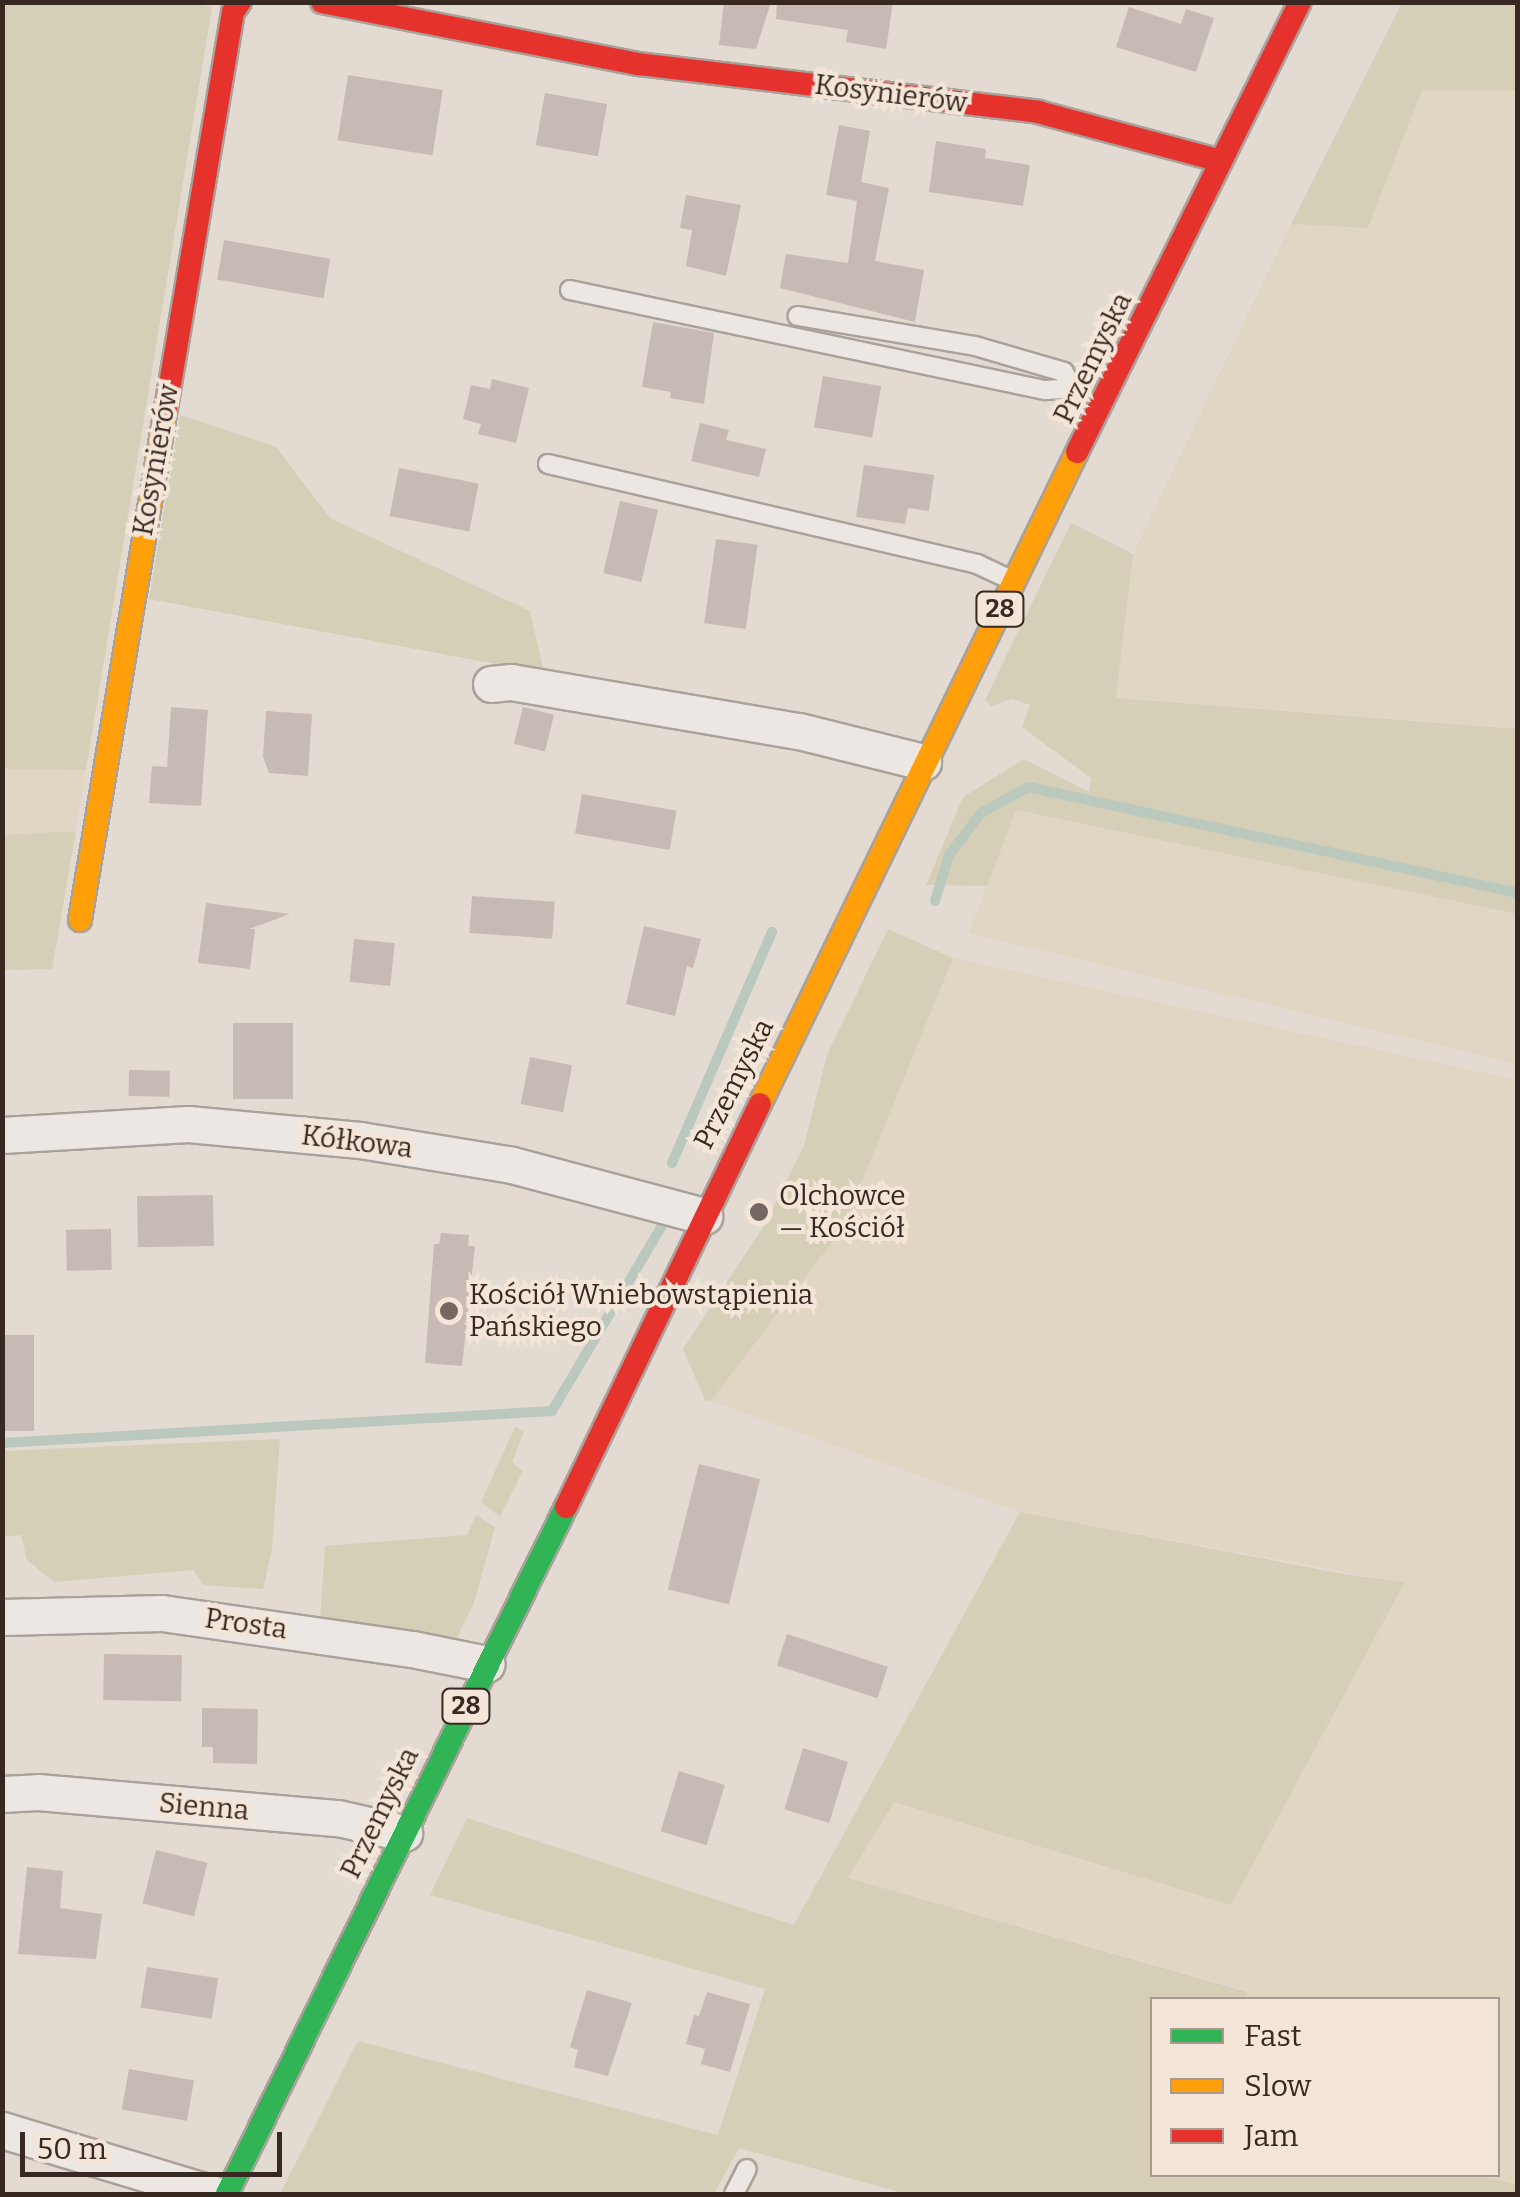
<!DOCTYPE html>
<meta charset="utf-8">
<style>
body{margin:0}
#map{position:relative;width:1520px;height:2197px;overflow:hidden;background:#e3dbd2;font-family:Bitter,serif}
div>[style]{position:absolute}
.farmland>*{inset:0;background:#e1d6c4}
.green>*{inset:0;background:#d4cfb6}
.stream>*{height:10px;margin:-5px;padding:0 5px;transform-origin:5px;border-radius:5px;background:#bbc8be}
.building>*{inset:0;background:#c7b9b3;transform-origin:0 0}
.roads{filter:drop-shadow(2px 0 #a9a19a) drop-shadow(-2px 0 #a9a19a) drop-shadow(0 2px #a9a19a) drop-shadow(0 -2px #a9a19a)}
.lane>*{height:18px;margin:-9px;padding:0 9px;transform-origin:9px;border-radius:9px;background:#ece7e2}
.street>*{height:35px;margin:-17.5px;padding:0 17.5px;transform-origin:17.5px;border-radius:17.5px;background:#ece7e2}
.fast>*{height:22px;margin:-11px;padding:0 11px;transform-origin:11px;border-radius:11px;background:#30b455}
.slow>*{height:22px;margin:-11px;padding:0 11px;transform-origin:11px;border-radius:11px;background:#ff9f0a}
.jam>*{height:22px;margin:-11px;padding:0 11px;transform-origin:11px;border-radius:11px;background:#e5322d}
.dots>*{width:28px;height:28px;translate:-50% -50%;box-sizing:border-box;border:5px solid #f3e6d9;border-radius:50%}
span{translate:-50% -50%;white-space:nowrap;text-align:center;line-height:1.15;-webkit-text-stroke:8px #f3e6d9;paint-order:stroke}
.shield-label span{padding:2px 8px;background:#f3e6d9;border:2px solid;border-radius:8px;-webkit-text-stroke-width:0}
.shield-label{font-size:25px;color:#382822;font-weight:700}
.street-label{font-size:28px;color:#382822}
.poi-label{font-size:28px;color:#382822}
.left{translate:0 -50%;text-align:left}
.frame{position:absolute;inset:0;border:5px solid #382822;pointer-events:none}
.legend{position:absolute;left:1150px;top:1997px;width:350px;height:180px;box-sizing:border-box;background:#f3e6d9;border:2px solid #a89a90;margin:0;padding:12px 18px;list-style:none;font-size:30px;color:#382822}
.legend li{display:flex;align-items:center;gap:20px;height:50px}
.legend b{width:50px;border:2px solid #a89a90}
.scale{position:absolute;left:20px;top:2132px;width:262px;height:45px;box-sizing:border-box;border:5px solid #382822;border-top:0;padding-left:12px;font-size:30px;line-height:35px;white-space:nowrap;color:#382822;-webkit-text-stroke:8px #f3e6d9;paint-order:stroke}
</style>
<div id="map">
<div class="farmland">
<i style="clip-path:polygon(1422px 90px,1517px 90px,1517px 729px,1116px 698px,1133px 554px,1291px 224px,1368px 228px)"></i>
<i style="clip-path:polygon(3px 769px,86px 770px,76px 831px,3px 835px)"></i>
<i style="clip-path:polygon(1015px 810px,1517px 914px,1517px 1064px,969px 933px)"></i>
<i style="clip-path:polygon(953px 958px,1517px 1080px,1517px 2185px,1479px 2175px,1498px 2174px,1498px 2000px,1246px 1999px,1248px 1991px,848px 1878px,893px 1802px,1231px 1905px,1405px 1583px,1020px 1512px,711px 1401px,843px 1228px)"></i>
</div>
<div class="green">
<i style="clip-path:polygon(187px 2px,212px 7px,86px 770px,3px 769px,3px 3px)"></i>
<i style="clip-path:polygon(1402px 3px,1517px 3px,1517px 90px,1422px 90px,1368px 228px,1291px 224px)"></i>
<i style="clip-path:polygon(180px 415px,276px 447px,330px 518px,530px 611px,544px 673px,149px 599px)"></i>
<i style="clip-path:polygon(1071px 523px,1133px 554px,1116px 698px,1517px 729px,1517px 914px,1016px 810px,987px 886px,926px 885px,963px 797px,1024px 759px,1089px 792px,1091px 778px,1022px 727px,1030px 705px,1012px 699px,991px 706px,985px 700px)"></i>
<i style="clip-path:polygon(76px 831px,52px 969px,3px 970px,3px 835px)"></i>
<i style="clip-path:polygon(888px 929px,953px 958px,843px 1228px,711px 1401px,705px 1400px,683px 1349px,764px 1226px,804px 1145px,827px 1055px)"></i>
<i style="clip-path:polygon(515px 1427px,524px 1431px,512px 1462px,523px 1471px,500px 1517px,481px 1502px)"></i>
<i style="clip-path:polygon(280px 1439px,272px 1550px,263px 1589px,204px 1585px,193px 1570px,54px 1582px,27px 1560px,21px 1535px,3px 1537px,3px 1451px)"></i>
<i style="clip-path:polygon(1020px 1512px,1343px 1574px,1405px 1582px,1231px 1905px,894px 1802px,848px 1878px,1248px 1992px,1246px 1999px,1152px 2000px,1152px 2174px,1479px 2175px,1517px 2185px,1517px 2194px,907px 2194px,739px 2148px,714px 2194px,280px 2194px,358px 2041px,718px 2135px,765px 1989px,430px 1895px,467px 1818px,794px 1925px)"></i>
<i style="clip-path:polygon(476px 1515px,495px 1527px,474px 1603px,456px 1640px,320px 1620px,325px 1546px,467px 1535px)"></i>
</div>
<div class="stream">
<i style="left:935px;top:901px;width:48px;rotate:-73.1deg"></i>
<i style="left:949px;top:855px;width:53px;rotate:-52.7deg"></i>
<i style="left:981px;top:813px;width:54px;rotate:-29deg"></i>
<i style="left:1028px;top:787px;width:501px;rotate:12.21deg"></i>
<i style="left:672px;top:1163px;width:252px;rotate:-66.6deg"></i>
<i style="left:2px;top:1443px;width:551px;rotate:-3.33deg"></i>
<i style="left:552px;top:1411px;width:215px;rotate:-59.3deg"></i>
</div>
<div class="building">
<i style="clip-path:polygon(724px 2px,771px 2px,756px 49px,719px 45px)"></i>
<i style="clip-path:polygon(777px 2px,893px 2px,886px 49px,846px 42px,848px 30px,776px 19px)"></i>
<i style="clip-path:polygon(1129px 7px,1181px 24px,1186px 9px,1214px 18px,1196px 72px,1116px 47px)"></i>
<i style="left:348px;top:75px;width:96px;height:66px;rotate:9deg"></i>
<i style="left:545px;top:93px;width:63px;height:53px;rotate:10deg"></i>
<i style="clip-path:polygon(839px 125px,870px 131px,861px 182px,889px 188px,875px 261px,924px 270px,915px 322px,780px 288px,786px 254px,848px 263px,857px 201px,826px 195px)"></i>
<i style="clip-path:polygon(936px 141px,986px 149px,985px 158px,1030px 165px,1023px 206px,929px 192px)"></i>
<i style="clip-path:polygon(686px 195px,741px 205px,726px 276px,686px 266px,692px 230px,680px 228px)"></i>
<i style="left:224px;top:240px;width:108px;height:40px;rotate:10deg"></i>
<i style="clip-path:polygon(653px 322px,714px 333px,704px 404px,670px 398px,671px 392px,642px 387px)"></i>
<i style="left:823px;top:376px;width:59px;height:52px;rotate:10deg"></i>
<i style="clip-path:polygon(492px 379px,529px 388px,516px 443px,478px 434px,481px 424px,463px 419px,471px 385px,490px 389px)"></i>
<i style="clip-path:polygon(700px 423px,729px 430px,726px 440px,766px 449px,759px 477px,691px 461px)"></i>
<i style="clip-path:polygon(864px 465px,934px 475px,929px 511px,908px 508px,905px 524px,856px 517px)"></i>
<i style="left:399px;top:468px;width:81px;height:49px;rotate:11deg"></i>
<i style="left:620px;top:501px;width:39px;height:74px;rotate:13deg"></i>
<i style="left:716px;top:539px;width:42px;height:85px;rotate:8deg"></i>
<i style="clip-path:polygon(171px 707px,208px 710px,201px 806px,149px 803px,152px 766px,167px 767px)"></i>
<i style="left:523px;top:707px;width:32px;height:38px;rotate:14deg"></i>
<i style="clip-path:polygon(266px 711px,312px 714px,308px 776px,269px 773px,263px 757px)"></i>
<i style="left:582px;top:794px;width:96px;height:40px;rotate:10deg"></i>
<i style="left:472px;top:896px;width:83px;height:37px;rotate:4deg"></i>
<i style="clip-path:polygon(206px 903px,290px 914px,249px 929px,255px 929px,250px 969px,198px 963px)"></i>
<i style="clip-path:polygon(644px 926px,701px 939px,693px 968px,687px 966px,675px 1016px,626px 1004px)"></i>
<i style="left:354px;top:939px;width:41px;height:43px;rotate:6deg"></i>
<i style="left:233px;top:1023px;width:60px;height:76px"></i>
<i style="left:530px;top:1057px;width:43px;height:48px;rotate:11deg"></i>
<i style="left:129px;top:1070px;width:41px;height:26px;rotate:1deg"></i>
<i style="left:213px;top:1195px;width:51px;height:76px;rotate:89deg"></i>
<i style="left:111px;top:1229px;width:41px;height:45px;rotate:89deg"></i>
<i style="clip-path:polygon(441px 1233px,469px 1235px,468px 1246px,475px 1246px,462px 1366px,425px 1363px,434px 1244px,439px 1244px)"></i>
<i style="left:2px;top:1335px;width:32px;height:96px"></i>
<i style="left:699px;top:1464px;width:63px;height:129px;rotate:14deg"></i>
<i style="left:787px;top:1634px;width:106px;height:33px;rotate:18deg"></i>
<i style="left:104px;top:1654px;width:78px;height:46px;rotate:1deg"></i>
<i style="clip-path:polygon(202px 1708px,258px 1709px,257px 1764px,213px 1763px,213px 1747px,202px 1747px)"></i>
<i style="left:803px;top:1748px;width:47px;height:64px;rotate:17deg"></i>
<i style="left:679px;top:1771px;width:48px;height:63px;rotate:17deg"></i>
<i style="left:156px;top:1850px;width:53px;height:55px;rotate:14deg"></i>
<i style="clip-path:polygon(27px 1867px,63px 1871px,60px 1908px,102px 1914px,96px 1959px,18px 1954px)"></i>
<i style="left:147px;top:1967px;width:72px;height:41px;rotate:9deg"></i>
<i style="clip-path:polygon(587px 1990px,632px 2003px,608px 2076px,574px 2067px,578px 2050px,570px 2047px)"></i>
<i style="clip-path:polygon(707px 1992px,750px 2004px,730px 2072px,701px 2064px,705px 2049px,686px 2044px,694px 2015px,699px 2016px)"></i>
<i style="left:129px;top:2069px;width:66px;height:41px;rotate:10deg"></i>
</div>
<div class="roads">
<div class="lane">
<i style="left:570px;top:290px;width:486px;rotate:11.9deg"></i>
<i style="left:1046px;top:390px;width:26px;rotate:-4deg"></i>
<i style="left:1072px;top:388px;width:18px;rotate:-117deg"></i>
<i style="left:1064px;top:372px;width:93px;rotate:-163.7deg"></i>
<i style="left:975px;top:346px;width:180px;rotate:-170.4deg"></i>
<i style="left:548px;top:464px;width:441px;rotate:13.1deg"></i>
<i style="left:977px;top:564px;width:35px;rotate:25deg"></i>
<i style="left:734px;top:2194px;width:28px;rotate:-63deg"></i>
</div>
<div class="street">
<i style="left:491px;top:684px;width:20px;rotate:-6deg"></i>
<i style="left:511px;top:682px;width:292px;rotate:9.7deg"></i>
<i style="left:799px;top:731px;width:128px;rotate:14deg"></i>
<i style="left:2px;top:1135px;width:186px;rotate:-3.4deg"></i>
<i style="left:188px;top:1124px;width:173px;rotate:5.3deg"></i>
<i style="left:360px;top:1140px;width:154px;rotate:9.3deg"></i>
<i style="left:512px;top:1165px;width:199px;rotate:14.9deg"></i>
<i style="left:2px;top:1617px;width:160px;rotate:-1.4deg"></i>
<i style="left:162px;top:1613px;width:253px;rotate:8.2deg"></i>
<i style="left:412px;top:1649px;width:76px;rotate:11.3deg"></i>
<i style="left:2px;top:1794px;width:36px;rotate:-3deg"></i>
<i style="left:38px;top:1792px;width:301px;rotate:5deg"></i>
<i style="left:338px;top:1818px;width:68px;rotate:12.8deg"></i>
<i style="left:2px;top:2130px;width:221px;rotate:16.8deg"></i>
</div>
<div class="fast">
<i style="left:227px;top:2194px;width:766px;rotate:-63.74deg"></i>
</div>
<div class="slow">
<i style="left:80px;top:920px;width:513px;rotate:-80.46deg"></i>
<i style="left:760px;top:1104px;width:725px;rotate:-64.07deg"></i>
</div>
<div class="jam">
<i style="left:322px;top:2px;width:322px;rotate:11.1deg"></i>
<i style="left:638px;top:64px;width:403px;rotate:6.8deg"></i>
<i style="left:1038px;top:112px;width:189px;rotate:15deg"></i>
<i style="left:165px;top:414px;width:408px;rotate:-80.4deg"></i>
<i style="left:233px;top:12px;width:12px;rotate:-55deg"></i>
<i style="left:1077px;top:452px;width:502px;rotate:-63.64deg"></i>
<i style="left:566px;top:1507px;width:447px;rotate:-64.3deg"></i>
</div>
</div>
<div class="dots">
<i style="left:759px;top:1212px;background:#746760"></i>
<i style="left:449px;top:1311px;background:#746760"></i>
</div>
<div class="shield-label">
<span style="left:1000px;top:609px">28</span>
<span style="left:466px;top:1706px">28</span>
</div>
<div class="street-label">
<span style="left:891px;top:94px;rotate:7deg">Kosynierów</span>
<span style="left:1093px;top:358px;rotate:-64deg">Przemyska</span>
<span style="left:156px;top:460px;rotate:-80deg">Kosynierów</span>
<span style="left:734px;top:1084px;rotate:-63deg">Przemyska</span>
<span style="left:357px;top:1142px;rotate:7deg">Kółkowa</span>
<span style="left:246px;top:1624px;rotate:8deg">Prosta</span>
<span style="left:204px;top:1807px;rotate:5deg">Sienna</span>
<span style="left:380px;top:1813px;rotate:-64deg">Przemyska</span>
</div>
<div class="poi-label">
<span class="left" style="left:779px;top:1212px">Olchowce<br>— Kościół</span>
<span class="left" style="left:469px;top:1311px">Kościół Wniebowstąpienia<br>Pańskiego</span>
</div>
<div class="frame"></div>
<ul class="legend">
<li><b style="height:12px;background:#30b455"></b>Fast</li>
<li><b style="height:12px;background:#ff9f0a"></b>Slow</li>
<li><b style="height:12px;background:#e5322d"></b>Jam</li>
</ul>
<div class="scale">50 m</div>
</div>
